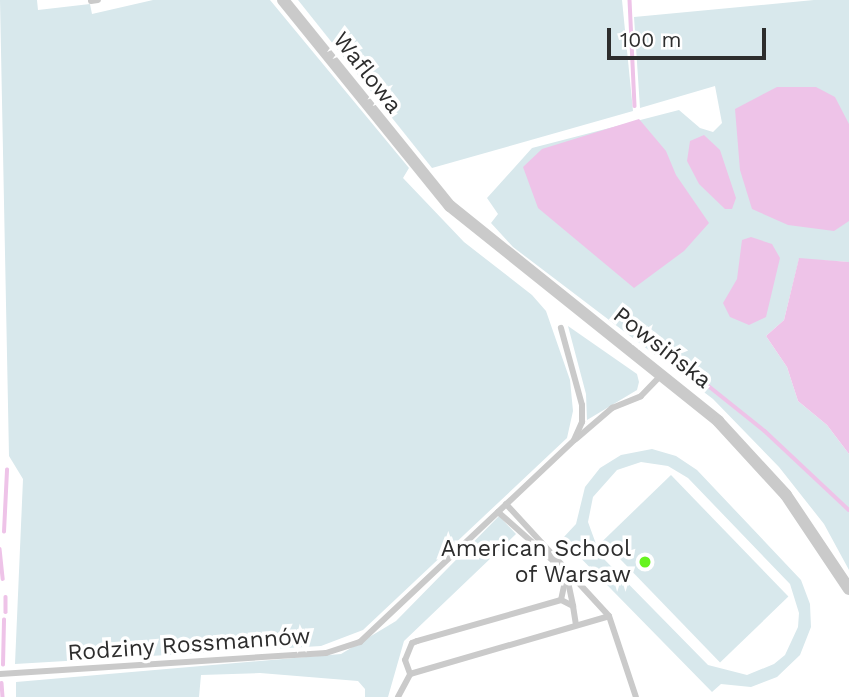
<!DOCTYPE html>
<meta charset="utf-8">
<style>
body{margin:0}
#map{position:relative;width:849px;height:697px;overflow:hidden;background:#fff;font-family:"Work Sans",sans-serif}
div>[style]{position:absolute}
.green>*{inset:0;background:#d8e8ec;transform-origin:0 0}
.water>*{inset:0;background:#eec3e8}
.stream>*{height:3.5px;margin:-1.75px;padding:0 1.75px;transform-origin:1.75px;border-radius:1.75px;background:#eec3e8}
.service>*{height:6px;margin:-3px;padding:0 3px;transform-origin:3px;border-radius:3px;background:#cacaca}
.minor>*{height:12px;margin:-6px;padding:0 6px;transform-origin:6px;border-radius:6px;background:#cacaca}
.dots>*{width:19px;height:19px;translate:-50% -50%;box-sizing:border-box;border:4px solid #fff;border-radius:50%}
span{translate:-50% -50%;white-space:nowrap;text-align:center;line-height:1.15;-webkit-text-stroke:7px #fff;paint-order:stroke}
.street-label{font-size:23px;color:#2d2d2d}
.poi-label{font-size:23px;color:#2d2d2d}
.right{translate:-100% -50%;text-align:right}
.scale{position:absolute;left:607px;top:28px;width:159px;height:32px;box-sizing:border-box;border:4px solid #2d2d2d;border-top:0;padding-left:9px;font-size:21px;line-height:24px;white-space:nowrap;color:#2d2d2d;-webkit-text-stroke:5px #fff;paint-order:stroke}
</style>
<div id="map">
<div class="green">
<i style="clip-path:polygon(0 0,37px 0,38px 10px,90px 4px,92px 14px,153px 0,270px 0,409px 168px,403px 178px,464px 242px,532px 295px,546px 311px,570px 380px,573px 411px,567px 438px,363px 630px,321px 646px,15px 664px,23px 479px,9px 456px)"></i>
<i style="clip-path:polygon(298px 0,622px 0,633px 111px,432px 168px)"></i>
<i style="clip-path:polygon(814px 0,849px 0,849px 262px,799px 259px,784px 320px,766px 336px,787px 367px,798px 401px,827px 425px,849px 454px,849px 570px,824px 524px,779px 467px,713px 399px,513px 247px,491px 223px,498px 214px,487px 198px,532px 148px,679px 110px,700px 128px,713px 132px,722px 123px,715px 86px,640px 108px,634px 17px)"></i>
<i style="clip-path:polygon(568px 326px,637px 374px,639px 382px,637px 390px,587px 420px,586px 394px)"></i>
<i style="clip-path:polygon(evenodd,652px 449px,676px 456px,697px 470px,801px 580px,810px 604px,811px 627px,800px 655px,777px 677px,751px 687px,721px 684px,712px 692px,562px 539px,576px 524px,585px 487px,600px 468px,621px 455px,652px 449px,641px 462px,668px 466px,688px 478px,790px 584px,799px 613px,798px 627px,785px 655px,774px 664px,747px 675px,708px 665px,600px 555px,588px 522px,593px 497px,617px 470px,641px 462px)"></i>
<i style="left:671px;top:475px;width:169px;height:95px;rotate:46deg"></i>
<i style="clip-path:polygon(499px 516px,516px 534px,404px 641px,388px 697px,365px 697px,365px 689px,358px 681px,260px 673px,201px 675px,199px 697px,16px 697px,16px 682px,341px 654px,396px 621px)"></i>
</div>
<div class="water">
<i style="clip-path:polygon(777px 87px,816px 87px,835px 97px,849px 124px,849px 221px,834px 231px,788px 225px,752px 209px,740px 170px,735px 109px)"></i>
<i style="clip-path:polygon(639px 119px,666px 151px,676px 175px,709px 223px,684px 251px,634px 288px,538px 208px,523px 167px,542px 149px)"></i>
<i style="clip-path:polygon(704px 135px,720px 150px,736px 198px,732px 209px,725px 209px,699px 184px,687px 161px,690px 141px)"></i>
<i style="clip-path:polygon(751px 237px,772px 244px,780px 258px,766px 317px,749px 325px,730px 317px,723px 303px,737px 279px,742px 240px)"></i>
<i style="clip-path:polygon(799px 258px,849px 262px,849px 454px,827px 425px,798px 401px,787px 367px,766px 336px,784px 320px)"></i>
</div>
<div class="stream">
<i style="left:630px;top:0;width:106px;rotate:87.3deg"></i>
<i style="left:635px;top:327px;width:166px;rotate:38.7deg"></i>
<i style="left:765px;top:431px;width:115px;rotate:43.2deg"></i>
<i style="left:4px;top:532px;width:62px;rotate:-87.2deg"></i>
<i style="left:0;top:549px;width:30px;rotate:84deg"></i>
<i style="left:6px;top:597px;width:15px;rotate:90deg"></i>
<i style="left:3px;top:665px;width:45px;rotate:-88.7deg"></i>
<i style="left:2px;top:683px;width:14px;rotate:86deg"></i>
</div>
<div class="service">
<i style="left:91px;top:1px;width:7px;rotate:-8deg"></i>
<i style="left:576px;top:439px;width:48px;rotate:-40.7deg"></i>
<i style="left:612px;top:408px;width:31px;rotate:-22deg"></i>
<i style="left:641px;top:396px;width:29px;rotate:-46deg"></i>
<i style="left:506px;top:504px;width:152px;rotate:47.4deg"></i>
<i style="left:609px;top:616px;width:85px;rotate:71.6deg"></i>
<i style="left:498px;top:512px;width:80px;rotate:41.5deg"></i>
<i style="left:567px;top:577px;width:30px;rotate:78deg"></i>
<i style="left:561px;top:600px;width:24px;rotate:-78deg"></i>
<i style="left:576px;top:625px;width:19px;rotate:-99deg"></i>
<i style="left:573px;top:606px;width:13px;rotate:-153deg"></i>
<i style="left:561px;top:600px;width:150px;rotate:164.1deg"></i>
<i style="left:417px;top:641px;width:5px;rotate:158deg"></i>
<i style="left:412px;top:643px;width:18px;rotate:112deg"></i>
<i style="left:405px;top:660px;width:15px;rotate:70deg"></i>
<i style="left:410px;top:674px;width:207px;rotate:-16.2deg"></i>
<i style="left:0;top:674px;width:327px;rotate:-3.7deg"></i>
<i style="left:326px;top:653px;width:36px;rotate:-18deg"></i>
<i style="left:360px;top:642px;width:294px;rotate:-43.3deg"></i>
<i style="left:574px;top:440px;width:20px;rotate:-66deg"></i>
<i style="left:582px;top:422px;width:17px;rotate:-90deg"></i>
<i style="left:582px;top:405px;width:80px;rotate:-105.3deg"></i>
<i style="left:398px;top:697px;width:26px;rotate:-62deg"></i>
</div>
<div class="minor">
<i style="left:283px;top:0;width:265px;rotate:51deg"></i>
<i style="left:450px;top:206px;width:344px;rotate:38.7deg"></i>
<i style="left:718px;top:421px;width:100px;rotate:47.4deg"></i>
<i style="left:786px;top:495px;width:113px;rotate:56.2deg"></i>
</div>
<div class="dots">
<i style="left:645px;top:562px;background:#66f31f"></i>
</div>
<div class="street-label">
<span style="left:367px;top:73px;rotate:52deg">Waflowa</span>
<span style="left:662px;top:348px;rotate:38deg">Powsińska</span>
<span style="left:189px;top:645px;rotate:-4deg">Rodziny Rossmannów</span>
</div>
<div class="poi-label">
<span class="right" style="left:631px;top:562px">American School<br>of Warsaw</span>
</div>
<div class="scale">100 m</div>
</div>
